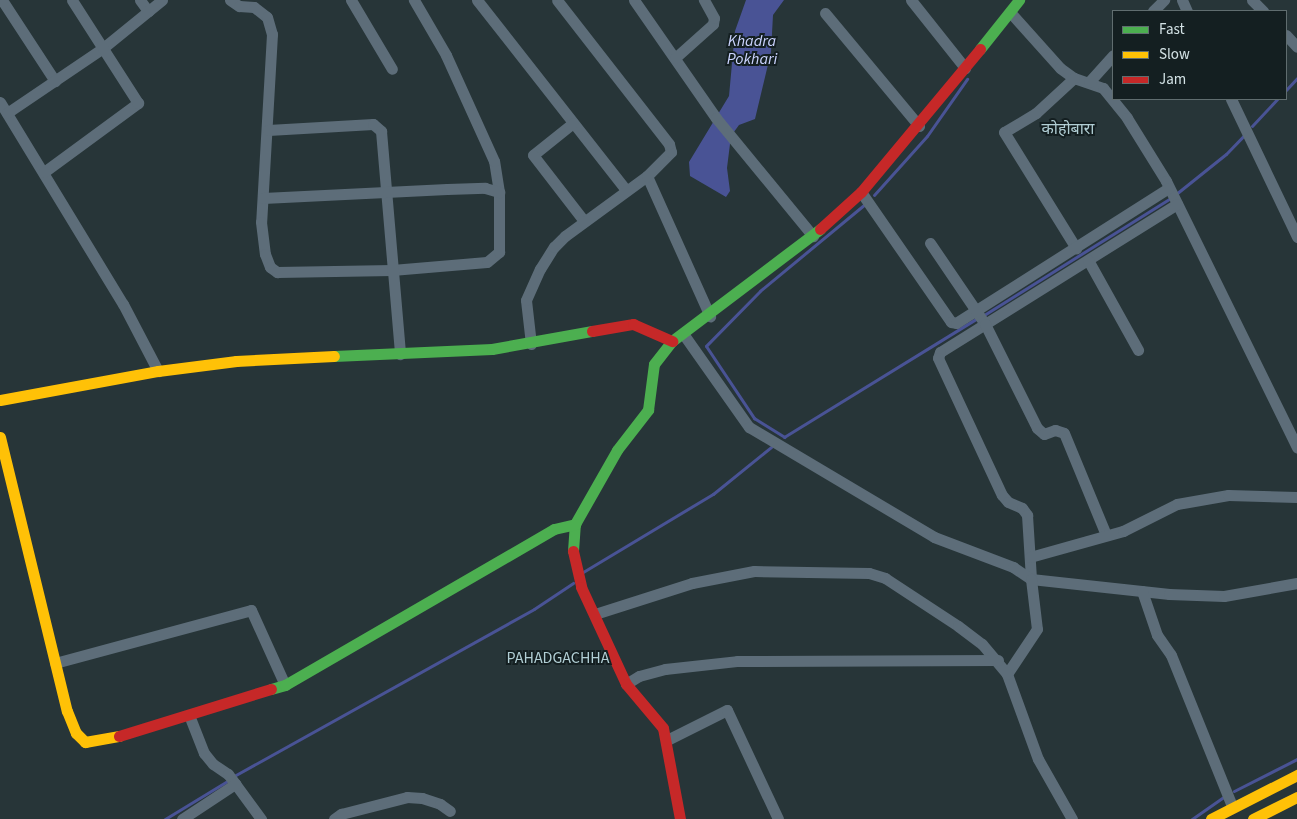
<!DOCTYPE html>
<meta charset="utf-8">
<style>
body{margin:0}
#map{position:relative;width:1297px;height:819px;overflow:hidden;background:#273538;font-family:"Source Sans 3","Noto Sans Devanagari",sans-serif}
div>[style]{position:absolute}
.water>*{inset:0;background:#495395}
.stream>*{height:3px;margin:-1.5px;padding:0 1.5px;transform-origin:1.5px;border-radius:1.5px;background:#495395}
.street>*{height:11px;margin:-5.5px;padding:0 5.5px;transform-origin:5.5px;border-radius:5.5px;background:#5d6d79}
.fast>*{height:11px;margin:-5.5px;padding:0 5.5px;transform-origin:5.5px;border-radius:5.5px;background:#4caf50}
.slow>*{height:11px;margin:-5.5px;padding:0 5.5px;transform-origin:5.5px;border-radius:5.5px;background:#ffc107}
.jam>*{height:11px;margin:-5.5px;padding:0 5.5px;transform-origin:5.5px;border-radius:5.5px;background:#c62828}
span{translate:-50% -50%;white-space:nowrap;text-align:center;line-height:1.15;-webkit-text-stroke:4px #141f21;paint-order:stroke}
.water-label{font-size:16px;color:#ccd5ff;font-style:italic}
.neighbourhood-label{font-size:16px;color:#b1ced4}
.legend{position:absolute;left:1112px;top:10px;width:175px;height:90px;box-sizing:border-box;background:#141f21;border:1px solid #606d6f;margin:0;padding:6px 9px;list-style:none;font-size:15px;color:#d3e2e5}
.legend li{display:flex;align-items:center;gap:10px;height:25px}
.legend b{width:25px;border:1px solid #606d6f}
</style>
<div id="map">
<div class="water">
<i style="clip-path:polygon(746px 0,784px 0,773px 15px,771px 52px,755px 119px,739px 125px,731px 136px,727px 168px,730px 191px,726px 197px,690px 176px,689px 162px,729px 96px,735px 31px)"></i>
</div>
<div class="stream">
<i style="left:1286px;top:90px;width:16px;rotate:-47deg"></i>
<i style="left:1252px;top:126px;width:37px;rotate:-47deg"></i>
<i style="left:1176px;top:194px;width:64px;rotate:-38.7deg"></i>
<i style="left:1226px;top:154px;width:28px;rotate:-46deg"></i>
<i style="left:874px;top:195px;width:79px;rotate:-48.1deg"></i>
<i style="left:927px;top:136px;width:70px;rotate:-54.9deg"></i>
<i style="left:865px;top:204px;width:136px;rotate:140.4deg"></i>
<i style="left:760px;top:291px;width:77px;rotate:134.5deg"></i>
<i style="left:706px;top:346px;width:87px;rotate:56.3deg"></i>
<i style="left:754px;top:418px;width:36px;rotate:32deg"></i>
<i style="left:784px;top:437px;width:225px;rotate:-31.6deg"></i>
<i style="left:984px;top:315px;width:218px;rotate:-32.1deg"></i>
<i style="left:583px;top:572px;width:152px;rotate:-31deg"></i>
<i style="left:713px;top:494px;width:75px;rotate:-39deg"></i>
<i style="left:234px;top:776px;width:343px;rotate:-29.1deg"></i>
<i style="left:534px;top:609px;width:47px;rotate:-33.7deg"></i>
<i style="left:1234px;top:791px;width:71px;rotate:-26.9deg"></i>
<i style="left:165px;top:819px;width:75px;rotate:-31.4deg"></i>
<i style="left:1192px;top:819px;width:38px;rotate:-35deg"></i>
</div>
<div class="street">
<i style="left:2px;top:0;width:97px;rotate:56.8deg"></i>
<i style="left:140px;top:0;width:14px;rotate:54deg"></i>
<i style="left:230px;top:0;width:11px;rotate:34deg"></i>
<i style="left:239px;top:6px;width:15px;rotate:4deg"></i>
<i style="left:254px;top:7px;width:16px;rotate:38deg"></i>
<i style="left:267px;top:17px;width:18px;rotate:74deg"></i>
<i style="left:272px;top:34px;width:188px;rotate:93.3deg"></i>
<i style="left:261px;top:222px;width:32px;rotate:83deg"></i>
<i style="left:265px;top:254px;width:14px;rotate:69deg"></i>
<i style="left:270px;top:267px;width:9px;rotate:36deg"></i>
<i style="left:277px;top:272px;width:115px;rotate:-1deg"></i>
<i style="left:392px;top:270px;width:95px;rotate:-4.8deg"></i>
<i style="left:487px;top:262px;width:16px;rotate:-40deg"></i>
<i style="left:499px;top:252px;width:60px;rotate:-90deg"></i>
<i style="left:499px;top:192px;width:31px;rotate:-99deg"></i>
<i style="left:494px;top:161px;width:116px;rotate:-114.4deg"></i>
<i style="left:446px;top:55px;width:64px;rotate:-120.2deg"></i>
<i style="left:351px;top:0;width:80px;rotate:59.3deg"></i>
<i style="left:477px;top:0;width:241px;rotate:51.9deg"></i>
<i style="left:634px;top:0;width:144px;rotate:55.2deg"></i>
<i style="left:716px;top:118px;width:153px;rotate:50.6deg"></i>
<i style="left:911px;top:0;width:87px;rotate:51.5deg"></i>
<i style="left:1182px;top:0;width:12px;rotate:66deg"></i>
<i style="left:1252px;top:0;width:16px;rotate:45deg"></i>
<i style="left:1153px;top:11px;width:16px;rotate:-45deg"></i>
<i style="left:1010px;top:12px;width:75px;rotate:48.2deg"></i>
<i style="left:1060px;top:68px;width:17px;rotate:36deg"></i>
<i style="left:1074px;top:78px;width:31px;rotate:19deg"></i>
<i style="left:1103px;top:88px;width:38px;rotate:51deg"></i>
<i style="left:1127px;top:118px;width:74px;rotate:58.2deg"></i>
<i style="left:1166px;top:181px;width:297px;rotate:63.8deg"></i>
<i style="left:825px;top:13px;width:147px;rotate:50.2deg"></i>
<i style="left:1286px;top:35px;width:16px;rotate:47deg"></i>
<i style="left:675px;top:58px;width:51px;rotate:-41.8deg"></i>
<i style="left:713px;top:24px;width:6px;rotate:-81deg"></i>
<i style="left:714px;top:18px;width:21px;rotate:-119deg"></i>
<i style="left:1074px;top:78px;width:52px;rotate:137.4deg"></i>
<i style="left:1036px;top:113px;width:37px;rotate:149deg"></i>
<i style="left:1004px;top:132px;width:137px;rotate:58.2deg"></i>
<i style="left:1089px;top:82px;width:36px;rotate:-48deg"></i>
<i style="left:1231px;top:99px;width:153px;rotate:64.4deg"></i>
<i style="left:0;top:102px;width:237px;rotate:58.7deg"></i>
<i style="left:123px;top:304px;width:76px;rotate:62.4deg"></i>
<i style="left:7px;top:113px;width:116px;rotate:-34.1deg"></i>
<i style="left:103px;top:48px;width:76px;rotate:-39.1deg"></i>
<i style="left:573px;top:123px;width:51px;rotate:141.3deg"></i>
<i style="left:533px;top:155px;width:83px;rotate:52.3deg"></i>
<i style="left:268px;top:130px;width:105px;rotate:-3.3deg"></i>
<i style="left:373px;top:124px;width:11px;rotate:41deg"></i>
<i style="left:381px;top:131px;width:224px;rotate:85.1deg"></i>
<i style="left:44px;top:172px;width:117px;rotate:-36.3deg"></i>
<i style="left:138px;top:103px;width:122px;rotate:-122.7deg"></i>
<i style="left:647px;top:176px;width:154px;rotate:65.8deg"></i>
<i style="left:861px;top:192px;width:158px;rotate:55.3deg"></i>
<i style="left:951px;top:322px;width:5px;rotate:11deg"></i>
<i style="left:956px;top:323px;width:252px;rotate:-32.4deg"></i>
<i style="left:263px;top:198px;width:184px;rotate:-2.8deg"></i>
<i style="left:447px;top:189px;width:38px;rotate:-2deg"></i>
<i style="left:485px;top:188px;width:15px;rotate:16deg"></i>
<i style="left:1177px;top:204px;width:279px;rotate:148deg"></i>
<i style="left:940px;top:352px;width:6px;rotate:108deg"></i>
<i style="left:938px;top:358px;width:151px;rotate:65deg"></i>
<i style="left:1002px;top:495px;width:9px;rotate:49deg"></i>
<i style="left:1008px;top:502px;width:15px;rotate:23deg"></i>
<i style="left:1022px;top:508px;width:9px;rotate:54deg"></i>
<i style="left:1027px;top:515px;width:64px;rotate:86.4deg"></i>
<i style="left:1031px;top:579px;width:139px;rotate:6.2deg"></i>
<i style="left:1169px;top:594px;width:55px;rotate:2.1deg"></i>
<i style="left:1224px;top:596px;width:74px;rotate:-10.1deg"></i>
<i style="left:930px;top:243px;width:98px;rotate:55.8deg"></i>
<i style="left:985px;top:324px;width:116px;rotate:63.4deg"></i>
<i style="left:1037px;top:428px;width:9px;rotate:41deg"></i>
<i style="left:1044px;top:434px;width:12px;rotate:-20deg"></i>
<i style="left:1055px;top:430px;width:9px;rotate:18deg"></i>
<i style="left:1064px;top:433px;width:110px;rotate:67.6deg"></i>
<i style="left:1088px;top:260px;width:103px;rotate:60.9deg"></i>
<i style="left:684px;top:335px;width:113px;rotate:54.8deg"></i>
<i style="left:749px;top:427px;width:215px;rotate:30.7deg"></i>
<i style="left:934px;top:537px;width:85px;rotate:20.8deg"></i>
<i style="left:1013px;top:567px;width:22px;rotate:34deg"></i>
<i style="left:1031px;top:579px;width:50px;rotate:83.2deg"></i>
<i style="left:1037px;top:629px;width:54px;rotate:123.7deg"></i>
<i style="left:1007px;top:674px;width:90px;rotate:70deg"></i>
<i style="left:1038px;top:759px;width:69px;rotate:60.5deg"></i>
<i style="left:531px;top:344px;width:44px;rotate:-96.5deg"></i>
<i style="left:526px;top:300px;width:34px;rotate:-66deg"></i>
<i style="left:540px;top:269px;width:26px;rotate:-58deg"></i>
<i style="left:554px;top:247px;width:16px;rotate:-45deg"></i>
<i style="left:565px;top:236px;width:102px;rotate:-36.2deg"></i>
<i style="left:647px;top:176px;width:34px;rotate:-45deg"></i>
<i style="left:671px;top:152px;width:8px;rotate:-104deg"></i>
<i style="left:669px;top:144px;width:182px;rotate:-127.9deg"></i>
<i style="left:1030px;top:557px;width:97px;rotate:-15.6deg"></i>
<i style="left:1123px;top:531px;width:60px;rotate:-26.6deg"></i>
<i style="left:1177px;top:504px;width:52px;rotate:-10deg"></i>
<i style="left:1228px;top:495px;width:69px;rotate:1.7deg"></i>
<i style="left:1142px;top:591px;width:46px;rotate:71.2deg"></i>
<i style="left:1157px;top:635px;width:24px;rotate:55deg"></i>
<i style="left:1171px;top:655px;width:163px;rotate:68deg"></i>
<i style="left:595px;top:614px;width:102px;rotate:-17.7deg"></i>
<i style="left:692px;top:583px;width:63px;rotate:-11deg"></i>
<i style="left:754px;top:571px;width:115px;rotate:1deg"></i>
<i style="left:869px;top:573px;width:17px;rotate:17deg"></i>
<i style="left:885px;top:578px;width:87px;rotate:33.3deg"></i>
<i style="left:958px;top:626px;width:30px;rotate:37deg"></i>
<i style="left:982px;top:644px;width:39px;rotate:50deg"></i>
<i style="left:55px;top:663px;width:203px;rotate:-15.1deg"></i>
<i style="left:251px;top:610px;width:82px;rotate:65.6deg"></i>
<i style="left:626px;top:684px;width:15px;rotate:-32deg"></i>
<i style="left:639px;top:676px;width:27px;rotate:-15deg"></i>
<i style="left:665px;top:669px;width:72px;rotate:-6.3deg"></i>
<i style="left:737px;top:661px;width:261px;rotate:-0.2deg"></i>
<i style="left:189px;top:715px;width:41px;rotate:68.5deg"></i>
<i style="left:204px;top:753px;width:14px;rotate:51deg"></i>
<i style="left:213px;top:764px;width:18px;rotate:34deg"></i>
<i style="left:228px;top:774px;width:56px;rotate:53.7deg"></i>
<i style="left:667px;top:740px;width:67px;rotate:-26.6deg"></i>
<i style="left:727px;top:710px;width:120px;rotate:64.9deg"></i>
<i style="left:182px;top:819px;width:64px;rotate:-33.4deg"></i>
<i style="left:334px;top:819px;width:9px;rotate:-36deg"></i>
<i style="left:341px;top:814px;width:68px;rotate:-14.4deg"></i>
<i style="left:407px;top:797px;width:15px;rotate:4deg"></i>
<i style="left:422px;top:798px;width:19px;rotate:18deg"></i>
<i style="left:440px;top:804px;width:12px;rotate:35deg"></i>
</div>
<div class="fast">
<i style="left:980px;top:49px;width:63px;rotate:-51.5deg"></i>
<i style="left:334px;top:356px;width:158px;rotate:-2.5deg"></i>
<i style="left:492px;top:349px;width:102px;rotate:-10.2deg"></i>
<i style="left:573px;top:551px;width:27px;rotate:-86deg"></i>
<i style="left:575px;top:524px;width:85px;rotate:-60.4deg"></i>
<i style="left:617px;top:450px;width:51px;rotate:-52.2deg"></i>
<i style="left:648px;top:410px;width:46px;rotate:-82.6deg"></i>
<i style="left:654px;top:364px;width:29px;rotate:-52deg"></i>
<i style="left:672px;top:341px;width:186px;rotate:-37.1deg"></i>
<i style="left:271px;top:689px;width:15px;rotate:-16deg"></i>
<i style="left:285px;top:685px;width:311px;rotate:-30.1deg"></i>
<i style="left:554px;top:529px;width:22px;rotate:-13deg"></i>
</div>
<div class="slow">
<i style="left:0;top:400px;width:161px;rotate:-10.4deg"></i>
<i style="left:158px;top:371px;width:79px;rotate:-7.3deg"></i>
<i style="left:236px;top:361px;width:98px;rotate:-2.9deg"></i>
<i style="left:0;top:437px;width:282px;rotate:76.3deg"></i>
<i style="left:67px;top:711px;width:24px;rotate:68deg"></i>
<i style="left:76px;top:733px;width:13px;rotate:45deg"></i>
<i style="left:85px;top:742px;width:35px;rotate:-10deg"></i>
<i style="left:1211px;top:819px;width:97px;rotate:-27.1deg"></i>
<i style="left:1253px;top:819px;width:49px;rotate:-26.6deg"></i>
</div>
<div class="jam">
<i style="left:820px;top:229px;width:55px;rotate:-42.1deg"></i>
<i style="left:861px;top:192px;width:186px;rotate:-50.2deg"></i>
<i style="left:592px;top:331px;width:42px;rotate:-9.7deg"></i>
<i style="left:633px;top:324px;width:43px;rotate:23.6deg"></i>
<i style="left:573px;top:551px;width:37px;rotate:77deg"></i>
<i style="left:581px;top:587px;width:107px;rotate:65.1deg"></i>
<i style="left:626px;top:684px;width:57px;rotate:49.9deg"></i>
<i style="left:663px;top:728px;width:93px;rotate:79.4deg"></i>
<i style="left:119px;top:736px;width:159px;rotate:-17.2deg"></i>
</div>
<div class="water-label">
<span style="left:752px;top:50px">Khadra<br>Pokhari</span>
</div>
<div class="neighbourhood-label">
<span style="left:1068px;top:129px">कोहोबारा</span>
<span style="left:558px;top:658px">PAHADGACHHA</span>
</div>
<ul class="legend">
<li><b style="height:6px;background:#4caf50"></b>Fast</li>
<li><b style="height:6px;background:#ffc107"></b>Slow</li>
<li><b style="height:6px;background:#c62828"></b>Jam</li>
</ul>
</div>
